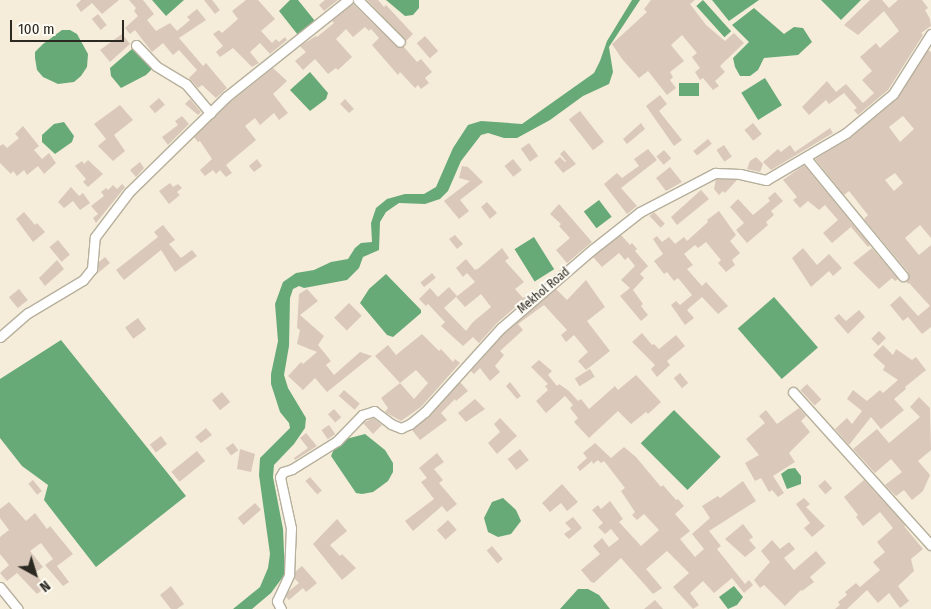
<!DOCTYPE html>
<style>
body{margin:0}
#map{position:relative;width:931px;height:609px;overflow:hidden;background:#f5edd9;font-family:"Fira Sans Condensed",sans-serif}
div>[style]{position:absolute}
.water>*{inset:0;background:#67aa78;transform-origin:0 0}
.building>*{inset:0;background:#dac8ba;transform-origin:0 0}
.roads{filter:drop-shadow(1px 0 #b6af9c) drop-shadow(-1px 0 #b6af9c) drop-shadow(0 1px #b6af9c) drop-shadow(0 -1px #b6af9c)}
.minor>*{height:9px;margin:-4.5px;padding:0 4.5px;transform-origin:4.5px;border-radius:4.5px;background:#fff}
span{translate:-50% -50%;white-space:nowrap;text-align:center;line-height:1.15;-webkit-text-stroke:4px #fefbf3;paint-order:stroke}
.street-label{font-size:12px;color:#2b2921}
.north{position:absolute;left:10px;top:549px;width:50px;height:50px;-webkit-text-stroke:4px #fefbf3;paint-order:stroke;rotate:141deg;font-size:14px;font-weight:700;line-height:20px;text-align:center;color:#2b2921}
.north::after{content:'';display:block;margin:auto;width:18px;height:22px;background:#2b2921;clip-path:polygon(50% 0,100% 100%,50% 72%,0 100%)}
.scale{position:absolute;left:10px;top:20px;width:114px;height:22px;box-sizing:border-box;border:2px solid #2b2921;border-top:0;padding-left:6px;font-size:15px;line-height:18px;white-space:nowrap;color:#2b2921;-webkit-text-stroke:4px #fefbf3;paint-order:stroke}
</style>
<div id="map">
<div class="water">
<i style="clip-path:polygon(152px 0,184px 0,166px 16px)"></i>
<i style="clip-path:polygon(290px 0,298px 0,315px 21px,298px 35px,279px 11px)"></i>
<i style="clip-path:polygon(386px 0,419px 0,419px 8px,413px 15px,405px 16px)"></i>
<i style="clip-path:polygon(632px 0,640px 0,609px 47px,613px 72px,609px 84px,583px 96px,550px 120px,517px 138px,504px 138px,488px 133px,481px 135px,461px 161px,448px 191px,440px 199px,425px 204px,399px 203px,386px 212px,380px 222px,379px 250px,363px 257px,359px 268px,347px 280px,304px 288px,299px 286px,293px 289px,290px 298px,289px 346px,284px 375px,288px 388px,306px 418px,305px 428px,294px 444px,274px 465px,273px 477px,283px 529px,285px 574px,271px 593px,252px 609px,233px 609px,260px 587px,268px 568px,270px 554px,259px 475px,260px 458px,290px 428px,289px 423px,280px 412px,271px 384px,271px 374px,278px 341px,275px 304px,283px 282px,296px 273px,314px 270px,331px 262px,348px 259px,355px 248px,361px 243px,372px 242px,371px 223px,376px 208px,387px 199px,405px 194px,424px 194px,436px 187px,453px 148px,468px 125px,481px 121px,522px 124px,594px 73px,600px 61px,607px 41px)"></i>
<i style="left:703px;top:0;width:42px;height:9px;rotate:48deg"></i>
<i style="clip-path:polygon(712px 0,759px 0,729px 21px)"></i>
<i style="clip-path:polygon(821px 0,861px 0,841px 20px)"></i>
<i style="clip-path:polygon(754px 8px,784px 34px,794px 27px,803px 28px,812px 42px,798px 55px,764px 58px,758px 70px,750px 76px,740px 76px,735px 67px,733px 58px,749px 42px,732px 25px)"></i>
<i style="clip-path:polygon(62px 30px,70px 30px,77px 34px,88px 54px,87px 67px,81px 76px,74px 82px,58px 84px,43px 77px,37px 70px,35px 58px,35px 52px,43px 44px)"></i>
<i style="clip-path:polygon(132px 49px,139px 51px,152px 69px,146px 75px,121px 88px,111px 76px,110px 68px)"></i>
<i style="clip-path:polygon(310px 72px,328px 93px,326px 99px,310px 111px,290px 90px)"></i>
<i style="left:765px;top:78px;width:32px;height:28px;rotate:58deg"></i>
<i style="left:679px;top:83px;width:20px;height:13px"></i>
<i style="clip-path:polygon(64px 122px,74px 136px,72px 142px,55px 154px,42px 142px,42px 135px,54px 124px)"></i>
<i style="left:599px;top:200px;width:21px;height:19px;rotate:53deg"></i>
<i style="left:534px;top:237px;width:38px;height:23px;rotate:58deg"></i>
<i style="clip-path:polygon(386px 274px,421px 310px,421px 313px,393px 337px,387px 335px,360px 303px,369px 289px)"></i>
<i style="left:774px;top:297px;width:67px;height:48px;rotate:49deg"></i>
<i style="clip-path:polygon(61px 340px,186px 496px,96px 567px,44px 500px,48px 485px,22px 466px,0 438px,0 379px)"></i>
<i style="left:674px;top:410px;width:66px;height:47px;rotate:45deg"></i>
<i style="clip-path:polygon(365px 434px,385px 450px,393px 463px,393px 472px,388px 481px,380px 487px,373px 492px,362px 494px,356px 493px,331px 456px,334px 449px,346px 439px)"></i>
<i style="clip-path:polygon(795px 468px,801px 476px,801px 484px,787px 489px,781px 474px,788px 469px)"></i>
<i style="clip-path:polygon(503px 498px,516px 510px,521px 521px,511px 534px,498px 537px,488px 532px,484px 518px,492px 502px)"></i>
<i style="clip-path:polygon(734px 586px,743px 597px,737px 605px,728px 609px,719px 597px)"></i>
<i style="clip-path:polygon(578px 589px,588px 589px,599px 595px,610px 609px,560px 609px)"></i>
</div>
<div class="building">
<i style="clip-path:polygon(81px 0,119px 0,102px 14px,92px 3px,81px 12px,76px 5px)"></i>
<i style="clip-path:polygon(129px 0,143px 0,154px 14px,147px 20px,156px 31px,170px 23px,177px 31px,190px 20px,187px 17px,197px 9px,206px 20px,179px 38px,203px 66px,206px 63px,227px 88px,216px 98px,202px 85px,198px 88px,189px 78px,197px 70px,179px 50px,173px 55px,163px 43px,152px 52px,135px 30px,130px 34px,125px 28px,138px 16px,134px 11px,136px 8px)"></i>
<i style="clip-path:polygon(204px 0,212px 0,220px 10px,215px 14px)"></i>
<i style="clip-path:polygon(246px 0,258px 0,275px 19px,261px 31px,272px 43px,276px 39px,279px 42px,285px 37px,287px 40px,270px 54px,260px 43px,250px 52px,259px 63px,252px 67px,233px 48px,220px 57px,216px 52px,223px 46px,213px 34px,219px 30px,222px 33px,238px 19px,232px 11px)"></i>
<i style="clip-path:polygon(325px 0,338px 0,324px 11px,319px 5px)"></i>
<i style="clip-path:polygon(367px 0,378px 0,384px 7px,386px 5px,413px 34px,406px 41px)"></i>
<i style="clip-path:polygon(651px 0,695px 0,690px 4px,706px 25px,725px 41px,734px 33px,744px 43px,720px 66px,725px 72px,715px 81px,719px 86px,713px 90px,703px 78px,700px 80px,695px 72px,700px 68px,692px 57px,697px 53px,682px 35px,671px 45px,684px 61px,670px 72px,673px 77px,670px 80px,676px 88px,667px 95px,648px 71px,639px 78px,622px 59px,612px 44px,647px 12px,644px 9px)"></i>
<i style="clip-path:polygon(870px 0,882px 0,889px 8px,898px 0,922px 0,928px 8px,925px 10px,930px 19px,931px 26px,921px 33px,923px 35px,888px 90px,858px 115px,854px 110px,857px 108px,844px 93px,829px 104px,826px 100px,809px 115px,802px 107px,827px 81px,836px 92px,846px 84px,863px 103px,874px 93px,862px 80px,872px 71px,860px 57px,876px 43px,880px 48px,899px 31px,884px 11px,858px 35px,844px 25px)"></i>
<i style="clip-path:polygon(353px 4px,396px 46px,404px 47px,417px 62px,421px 59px,432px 72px,425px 78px,429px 83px,421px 89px,418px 85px,415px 88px,400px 72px,398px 75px,372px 45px,379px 38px,371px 29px,369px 31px,365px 27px,353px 37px,346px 29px,336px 39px,352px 57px,338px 70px,336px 68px,328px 74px,315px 59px,303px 70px,295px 61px,306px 52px,300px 46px,316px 36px,317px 37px,334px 23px,332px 21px)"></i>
<i style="left:98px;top:14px;width:14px;height:8px;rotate:51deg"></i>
<i style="clip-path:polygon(122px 34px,130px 44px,110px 62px,100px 50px)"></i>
<i style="left:425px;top:36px;width:20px;height:11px;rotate:49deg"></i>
<i style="clip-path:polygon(evenodd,928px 50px,931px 52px,931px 238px,920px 225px,905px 238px,919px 255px,931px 245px,931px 327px,922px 334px,908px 317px,903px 321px,890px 305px,900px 296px,918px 316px,930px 306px,909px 283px,908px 284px,906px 281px,909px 278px,908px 272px,864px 219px,868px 215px,849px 191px,844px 195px,815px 159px,850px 138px,897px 99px,928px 50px,903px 116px,914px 129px,900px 142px,889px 127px,903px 116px,928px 50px,895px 173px,903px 183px,894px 191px,885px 180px,895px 173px)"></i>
<i style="clip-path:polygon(273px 68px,287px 81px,273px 94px,288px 113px,279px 120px,274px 113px,260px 125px,255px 118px,245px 126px,256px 140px,226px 165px,232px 173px,226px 177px,220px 170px,216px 174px,213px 170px,205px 176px,200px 170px,212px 159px,200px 141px,198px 142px,194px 137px,229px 103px)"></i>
<i style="clip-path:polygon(660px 95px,667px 104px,659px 111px,682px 140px,674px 146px,646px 106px)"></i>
<i style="left:159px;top:98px;width:9px;height:13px;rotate:49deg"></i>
<i style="clip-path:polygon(190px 99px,201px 112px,198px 115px,185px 104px)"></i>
<i style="clip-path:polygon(345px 99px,354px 109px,349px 113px,340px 104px)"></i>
<i style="clip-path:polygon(120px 105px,133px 120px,114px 135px,125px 151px,113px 161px,98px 146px,106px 139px,94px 124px)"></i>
<i style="left:580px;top:111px;width:39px;height:14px;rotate:52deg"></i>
<i style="clip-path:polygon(182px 116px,189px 124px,168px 145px,162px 137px,178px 125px,175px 121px)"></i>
<i style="clip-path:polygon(641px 123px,645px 129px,627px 144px,623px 139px)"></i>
<i style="left:753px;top:123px;width:14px;height:11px;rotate:51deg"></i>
<i style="clip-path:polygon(23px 126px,39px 146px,34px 150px,42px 159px,49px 153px,56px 163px,44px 174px,38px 166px,27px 175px,24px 170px,17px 176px,13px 171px,11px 174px,0 163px,0 146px,3px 144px,7px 148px,19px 138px,15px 134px)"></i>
<i style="clip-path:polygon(830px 128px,833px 133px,771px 170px,763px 162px,778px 149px,781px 152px,790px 145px,795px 152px)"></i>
<i style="left:708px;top:139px;width:6px;height:19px;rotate:51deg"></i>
<i style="left:529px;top:143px;width:16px;height:10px;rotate:55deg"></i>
<i style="left:724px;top:145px;width:14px;height:9px;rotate:56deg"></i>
<i style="clip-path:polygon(648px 149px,657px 160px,621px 188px,637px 206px,627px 214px,604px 184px,617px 173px,622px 178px,639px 166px,634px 159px)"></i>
<i style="clip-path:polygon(564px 150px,576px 164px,563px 173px,554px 162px,560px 157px,565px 162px,566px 161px,560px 154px)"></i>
<i style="left:664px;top:150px;width:11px;height:10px;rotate:49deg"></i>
<i style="clip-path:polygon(756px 157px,763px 164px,760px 172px,747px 169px,750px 161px)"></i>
<i style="clip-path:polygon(257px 159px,262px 166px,254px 172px,249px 166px)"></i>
<i style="left:513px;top:159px;width:14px;height:11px;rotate:51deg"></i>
<i style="clip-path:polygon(88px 160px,103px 174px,88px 187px,83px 182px,86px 179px,75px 166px,82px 161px,84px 164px)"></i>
<i style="clip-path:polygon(140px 162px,144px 168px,136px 177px,130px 170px)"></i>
<i style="clip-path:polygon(804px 165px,870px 245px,868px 247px,851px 227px,832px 243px,823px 233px,838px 220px,825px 205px,819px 210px,808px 201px,800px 208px,793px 200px,797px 197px,783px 180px)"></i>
<i style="clip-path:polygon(462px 166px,468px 167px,483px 182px,460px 200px,469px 211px,459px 219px,444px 201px,470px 181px,459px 178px)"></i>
<i style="clip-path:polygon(670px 167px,682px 182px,666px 191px,656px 178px)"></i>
<i style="clip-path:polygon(716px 179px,737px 180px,725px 193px,723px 191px,719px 195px,714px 189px)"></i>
<i style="clip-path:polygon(170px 183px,173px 187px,178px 184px,182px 188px,177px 192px,180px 195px,169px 204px,159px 191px)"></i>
<i style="clip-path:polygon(122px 184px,125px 187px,96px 223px,93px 218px,98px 214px,91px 206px,104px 196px,101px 192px,106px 188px,108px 190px,113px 185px,117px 189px)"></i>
<i style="clip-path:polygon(71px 187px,79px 196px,83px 193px,90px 203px,80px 210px,73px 201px,64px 208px,58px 202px)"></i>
<i style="clip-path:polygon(701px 190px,709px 199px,677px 225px,671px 217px)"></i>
<i style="clip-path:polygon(775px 192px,783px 201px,771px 211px,774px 215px,766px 222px,768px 225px,747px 243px,736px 230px,744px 223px,730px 207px,738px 199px,753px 215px,770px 201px,768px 198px)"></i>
<i style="clip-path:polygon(487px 202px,497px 213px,490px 219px,481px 207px)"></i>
<i style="clip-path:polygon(559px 204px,592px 242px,567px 263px,556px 250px,570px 238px,559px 226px,561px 224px,550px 214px)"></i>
<i style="clip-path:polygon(719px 211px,736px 235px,730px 241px,740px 253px,732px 260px,735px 265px,726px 272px,718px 263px,721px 260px,706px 242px,698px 248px,695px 245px,684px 254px,693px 265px,687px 269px,702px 286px,706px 282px,728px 306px,718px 314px,702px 297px,687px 310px,694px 318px,685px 325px,671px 305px,676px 301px,680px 305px,692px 295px,678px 278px,674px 281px,667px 272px,664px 274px,654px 261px,663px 254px,653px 239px,657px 236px,662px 242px,669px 237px,675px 244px,684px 237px,687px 241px,708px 222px,707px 220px)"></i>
<i style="clip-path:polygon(24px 212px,35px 225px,37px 223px,45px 232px,33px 242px,16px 219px)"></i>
<i style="left:654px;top:212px;width:16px;height:6px;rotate:47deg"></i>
<i style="clip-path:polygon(163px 225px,175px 240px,169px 244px,181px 258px,192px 250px,197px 256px,175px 272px,161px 250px,124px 280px,116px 270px,158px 237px,154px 232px)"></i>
<i style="clip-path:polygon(455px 235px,463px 244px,457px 249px,449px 239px)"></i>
<i style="clip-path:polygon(621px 235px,630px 245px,632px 243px,637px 249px,635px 251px,648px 266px,640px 274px,644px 278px,633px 290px,643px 304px,641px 306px,648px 315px,641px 321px,620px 296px,630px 288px,621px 280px,635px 266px,628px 257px,625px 260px,619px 253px,602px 267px,593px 257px)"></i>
<i style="left:58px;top:240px;width:19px;height:11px;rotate:51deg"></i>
<i style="clip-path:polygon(502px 248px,509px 258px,505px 261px,524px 282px,515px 289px,523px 298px,531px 292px,532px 293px,497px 323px,479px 343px,473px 337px,463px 346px,441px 326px,445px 322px,428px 304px,426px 306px,419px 299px,430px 288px,438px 297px,449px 287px,457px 296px,444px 308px,466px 331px,473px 322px,491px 307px,481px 294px,465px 307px,456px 297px,475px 282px,467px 273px,463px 277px,456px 268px,466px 259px,475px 270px,479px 268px)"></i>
<i style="clip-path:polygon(803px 248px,817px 265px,829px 254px,842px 268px,833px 276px,829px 271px,811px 287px,792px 258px)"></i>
<i style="clip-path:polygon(872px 248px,898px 279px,895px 281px,892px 278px,879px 289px,853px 263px)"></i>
<i style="clip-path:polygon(105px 257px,110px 263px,98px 273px,99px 262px)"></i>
<i style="clip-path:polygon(57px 260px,64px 269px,45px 286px,39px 278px)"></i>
<i style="left:432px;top:273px;width:6px;height:15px;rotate:51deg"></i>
<i style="clip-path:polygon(586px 280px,605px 307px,587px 321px,610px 351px,586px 370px,578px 361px,588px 352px,574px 335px,566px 342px,561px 335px,567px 330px,544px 305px,518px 324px,523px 330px,500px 351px,504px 355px,495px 366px,500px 372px,490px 381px,480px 368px,474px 374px,471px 371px,505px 332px,556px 289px,567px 300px)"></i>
<i style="left:19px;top:289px;width:14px;height:13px;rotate:51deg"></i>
<i style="clip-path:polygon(307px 289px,318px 301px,300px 315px,324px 336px,318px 345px,331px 361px,326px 365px,334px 375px,360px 352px,372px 356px,327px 392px,315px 378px,303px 390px,288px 376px,301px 362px,303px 364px,317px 352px,297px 344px,300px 330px,297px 328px,299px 294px)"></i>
<i style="left:349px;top:303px;width:18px;height:21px;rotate:45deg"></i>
<i style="clip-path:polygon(859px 310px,865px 317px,848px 334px,834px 318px,839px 314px,846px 321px)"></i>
<i style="left:138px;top:318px;width:14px;height:16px;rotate:54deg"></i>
<i style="left:879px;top:331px;width:10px;height:11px;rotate:45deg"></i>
<i style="clip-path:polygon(642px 333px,652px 345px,654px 344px,659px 349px,676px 335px,685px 346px,667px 361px,670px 365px,657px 377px,651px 369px,655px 365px,632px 342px)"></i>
<i style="clip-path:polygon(422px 334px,439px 351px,441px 349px,453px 362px,455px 359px,460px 363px,421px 407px,401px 421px,385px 412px,388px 408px,381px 398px,400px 383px,414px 399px,428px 383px,416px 370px,400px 383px,375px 356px,388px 345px,396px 355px)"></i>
<i style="clip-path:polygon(883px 345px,893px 355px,896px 349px,912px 360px,916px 357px,926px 370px,905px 387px,906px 389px,894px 399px,904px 410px,881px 429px,871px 417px,849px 445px,835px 429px,847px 418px,852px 424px,862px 411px,847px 399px,853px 390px,867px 401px,880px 390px,883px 393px,898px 380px,883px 370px,885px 366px,873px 355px)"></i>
<i style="clip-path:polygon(539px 360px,552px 371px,548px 375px,557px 386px,559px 384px,569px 391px,578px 401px,581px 399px,589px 409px,615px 386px,618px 390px,636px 375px,661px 402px,648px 414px,646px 412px,631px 424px,618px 411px,589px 438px,574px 422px,578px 418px,570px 408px,573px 405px,565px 396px,546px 413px,536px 401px,548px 390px,545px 386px,548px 384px,531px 367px)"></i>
<i style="left:590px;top:369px;width:9px;height:18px;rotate:58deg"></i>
<i style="left:680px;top:373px;width:13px;height:8px;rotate:51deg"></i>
<i style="clip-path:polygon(460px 382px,468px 391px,456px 401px,455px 399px,441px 413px,447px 420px,420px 440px,412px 430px,430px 416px)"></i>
<i style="clip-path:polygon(510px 382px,521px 396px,517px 399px,506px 386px)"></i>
<i style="left:807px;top:384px;width:21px;height:9px;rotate:47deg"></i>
<i style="left:344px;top:390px;width:21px;height:8px;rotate:41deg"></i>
<i style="left:222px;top:392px;width:13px;height:13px;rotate:51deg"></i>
<i style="clip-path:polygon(919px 397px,930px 408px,931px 450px,918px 461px,930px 475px,923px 491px,912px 500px,904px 490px,896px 496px,885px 485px,902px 472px,891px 459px,875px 473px,853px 449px,877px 429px,889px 443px,920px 417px,910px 407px)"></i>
<i style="clip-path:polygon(475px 399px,485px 409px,466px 422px,458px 413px)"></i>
<i style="clip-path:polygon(799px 408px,806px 416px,801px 421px,810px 432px,789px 453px,795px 462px,773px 476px,784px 493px,778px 497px,772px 490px,769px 492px,761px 478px,755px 481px,745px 463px,759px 455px,746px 439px,765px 423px,759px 416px,766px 410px,777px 424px)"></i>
<i style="left:334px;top:409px;width:11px;height:8px;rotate:49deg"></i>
<i style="clip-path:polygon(373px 418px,382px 425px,373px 434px,363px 423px)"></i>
<i style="clip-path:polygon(500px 418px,517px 436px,497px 454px,488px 443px,500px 432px,494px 424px)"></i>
<i style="left:329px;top:425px;width:11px;height:9px;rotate:56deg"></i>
<i style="clip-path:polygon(206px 428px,212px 435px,201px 443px,195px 437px)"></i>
<i style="clip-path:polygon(306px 433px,317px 446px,295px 460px,294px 458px,308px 448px,300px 438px)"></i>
<i style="left:161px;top:436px;width:10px;height:14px;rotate:53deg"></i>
<i style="left:233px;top:443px;width:9px;height:9px;rotate:54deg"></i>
<i style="clip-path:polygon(595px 443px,611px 458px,624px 447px,636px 457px,661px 487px,663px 485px,676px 500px,678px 499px,684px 506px,675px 514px,690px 531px,680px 539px,695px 557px,704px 549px,692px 534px,710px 518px,702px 506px,718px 496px,720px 498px,743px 481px,756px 501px,709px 531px,721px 546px,717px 549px,745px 584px,749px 580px,753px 585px,744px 593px,732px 578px,714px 593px,703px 581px,690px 593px,699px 605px,693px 609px,673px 587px,689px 573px,667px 551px,646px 569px,662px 588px,653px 594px,621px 558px,594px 583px,591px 582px,581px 570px,600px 554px,593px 546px,602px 538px,609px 547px,619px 539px,611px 529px,605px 534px,598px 527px,603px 523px,592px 510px,598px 505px,601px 509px,610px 501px,623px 519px,619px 522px,641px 546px,659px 530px,644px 514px,637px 520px,632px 515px,635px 512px,621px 491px,625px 488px,604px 461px,601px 463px,598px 460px,593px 464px,592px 461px,580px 471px,577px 467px,587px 458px,583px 453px)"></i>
<i style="clip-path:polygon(240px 449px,255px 454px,251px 472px,237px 469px)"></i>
<i style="left:520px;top:449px;width:14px;height:16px;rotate:51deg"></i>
<i style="left:197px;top:451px;width:13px;height:33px;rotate:51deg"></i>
<i style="clip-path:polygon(437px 453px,444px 462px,434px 469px,443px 480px,439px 483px,457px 504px,447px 512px,442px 506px,413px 531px,405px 521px,434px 499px,421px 482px,427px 478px,419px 468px)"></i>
<i style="left:310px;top:477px;width:18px;height:6px;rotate:49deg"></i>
<i style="left:33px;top:480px;width:14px;height:6px;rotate:51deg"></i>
<i style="left:825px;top:480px;width:11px;height:9px;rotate:49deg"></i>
<i style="clip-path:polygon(864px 480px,906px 526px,904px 526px,923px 549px,911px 559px,914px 571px,898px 586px,909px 601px,900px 608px,889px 593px,878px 603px,867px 590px,847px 609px,835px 609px,840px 605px,838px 602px,847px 595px,845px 592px,856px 583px,860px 587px,880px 570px,873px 562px,885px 552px,877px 542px,893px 528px,880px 512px,863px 526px,856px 517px,858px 515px,844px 497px)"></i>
<i style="clip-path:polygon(562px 484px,578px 502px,567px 511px,561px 503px,550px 512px,542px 503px)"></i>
<i style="clip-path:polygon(804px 498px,810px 504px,806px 507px,825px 526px,812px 537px,804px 528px,810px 523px,796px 504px)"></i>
<i style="clip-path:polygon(9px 502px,26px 521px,35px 513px,47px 529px,50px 526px,73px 554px,57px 566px,69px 582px,63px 586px,45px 565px,53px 559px,41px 543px,30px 551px,43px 567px,35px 573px,46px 587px,37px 594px,17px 573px,7px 581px,0 573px,9px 565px,0 554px,0 537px,9px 530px,0 518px,0 509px)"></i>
<i style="left:255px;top:503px;width:9px;height:23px;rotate:49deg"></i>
<i style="clip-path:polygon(573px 517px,582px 528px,569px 539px,564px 534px,571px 529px,565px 523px)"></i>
<i style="clip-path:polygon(337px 519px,347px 531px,330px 545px,340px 556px,342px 554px,356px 568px,342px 580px,313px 544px)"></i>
<i style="left:448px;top:520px;width:13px;height:15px;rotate:48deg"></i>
<i style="clip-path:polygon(743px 524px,753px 537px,749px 540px,756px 548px,745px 557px,725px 539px)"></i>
<i style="clip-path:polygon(772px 540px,780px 549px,789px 542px,795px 549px,784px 558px,794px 570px,816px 551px,826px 563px,810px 577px,814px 582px,802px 591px,801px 590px,785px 606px,764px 585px,760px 588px,754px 580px,770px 562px,761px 551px)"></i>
<i style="left:492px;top:546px;width:17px;height:7px;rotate:50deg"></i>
<i style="clip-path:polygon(302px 566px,317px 583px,306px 592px,303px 588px,289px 600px,286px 597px,288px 592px,299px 583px,294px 578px,295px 572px)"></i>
<i style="clip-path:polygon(171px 586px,184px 604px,177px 609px,171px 609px,160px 595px)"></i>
<i style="clip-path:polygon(655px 600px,663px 609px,644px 609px)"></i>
</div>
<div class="roads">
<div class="minor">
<i style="left:358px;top:0;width:59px;rotate:45deg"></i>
<i style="left:136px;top:45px;width:29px;rotate:46deg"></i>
<i style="left:156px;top:66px;width:35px;rotate:31deg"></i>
<i style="left:186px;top:84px;width:38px;rotate:50deg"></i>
<i style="left:806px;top:158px;width:153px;rotate:50.6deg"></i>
<i style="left:0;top:337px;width:37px;rotate:-41deg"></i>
<i style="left:28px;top:313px;width:64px;rotate:-31deg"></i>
<i style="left:83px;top:280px;width:14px;rotate:-51deg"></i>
<i style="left:92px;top:269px;width:32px;rotate:-85deg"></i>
<i style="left:95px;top:237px;width:56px;rotate:-52.9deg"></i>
<i style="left:129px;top:192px;width:136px;rotate:-44.4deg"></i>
<i style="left:226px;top:97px;width:156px;rotate:-38.5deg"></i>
<i style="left:793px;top:392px;width:206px;rotate:48deg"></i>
<i style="left:0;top:587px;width:28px;rotate:51deg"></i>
<i style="left:281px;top:609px;width:9px;rotate:-117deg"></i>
<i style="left:277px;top:601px;width:29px;rotate:-65deg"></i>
<i style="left:289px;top:575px;width:47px;rotate:-87.6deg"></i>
<i style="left:291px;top:528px;width:52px;rotate:-102.2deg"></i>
<i style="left:280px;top:477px;width:6px;rotate:-59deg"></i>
<i style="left:283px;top:472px;width:9px;rotate:-18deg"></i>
<i style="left:292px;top:469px;width:53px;rotate:-31.9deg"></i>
<i style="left:337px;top:441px;width:36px;rotate:-46deg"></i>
<i style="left:362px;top:415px;width:13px;rotate:-18deg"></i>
<i style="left:374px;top:411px;width:21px;rotate:37deg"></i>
<i style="left:391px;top:424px;width:11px;rotate:22deg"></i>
<i style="left:401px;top:428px;width:10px;rotate:-24deg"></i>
<i style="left:410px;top:424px;width:19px;rotate:-39deg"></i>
<i style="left:425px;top:412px;width:113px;rotate:-47.9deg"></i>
<i style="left:501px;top:328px;width:121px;rotate:-40.7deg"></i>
<i style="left:593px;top:249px;width:60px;rotate:-38.2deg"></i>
<i style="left:640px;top:212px;width:85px;rotate:-27.5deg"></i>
<i style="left:715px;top:173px;width:25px;rotate:2deg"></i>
<i style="left:740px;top:174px;width:27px;rotate:13deg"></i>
<i style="left:766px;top:180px;width:93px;rotate:-30.4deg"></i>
<i style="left:846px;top:133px;width:61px;rotate:-39.7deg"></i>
<i style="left:893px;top:94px;width:71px;rotate:-57.7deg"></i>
</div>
</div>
<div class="street-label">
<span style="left:544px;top:291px;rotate:-40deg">Mekhol Road</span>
</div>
<div class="north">N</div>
<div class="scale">100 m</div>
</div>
